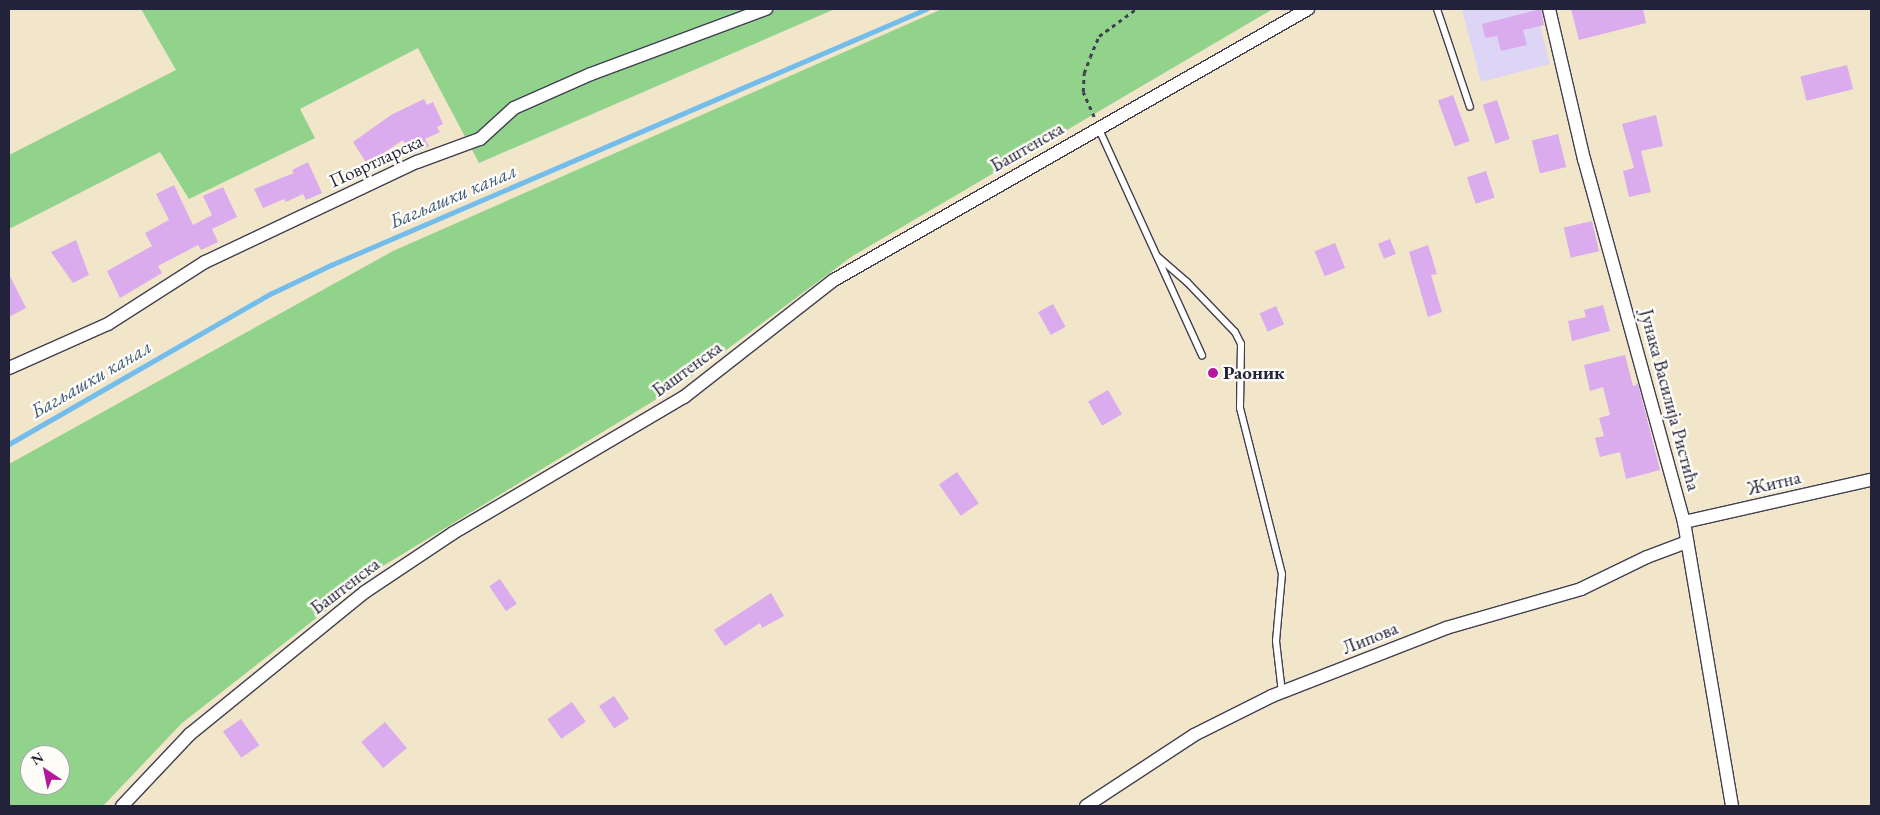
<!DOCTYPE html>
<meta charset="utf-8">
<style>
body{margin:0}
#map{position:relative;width:1880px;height:815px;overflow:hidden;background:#f1e5ca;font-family:"EB Garamond",serif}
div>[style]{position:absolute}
.built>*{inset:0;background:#ddd5f6}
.green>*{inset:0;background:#91d38b}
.stream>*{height:4.5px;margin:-2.25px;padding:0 2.25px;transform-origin:2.25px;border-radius:2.25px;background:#73bdec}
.building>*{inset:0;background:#daacee;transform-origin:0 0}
.path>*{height:2.5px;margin-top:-1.25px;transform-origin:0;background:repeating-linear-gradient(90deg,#413f50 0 4px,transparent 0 8px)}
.roads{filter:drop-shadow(1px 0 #413f50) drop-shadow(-1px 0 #413f50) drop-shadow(0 1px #413f50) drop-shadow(0 -1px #413f50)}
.lane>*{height:6px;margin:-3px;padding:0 3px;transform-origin:3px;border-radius:3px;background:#fff}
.street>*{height:12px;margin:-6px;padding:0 6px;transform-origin:6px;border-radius:6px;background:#fff}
.dots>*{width:14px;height:14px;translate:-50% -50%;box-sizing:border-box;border:2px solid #fdfcf7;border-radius:50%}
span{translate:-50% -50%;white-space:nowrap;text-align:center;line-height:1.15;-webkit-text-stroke:5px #fdfcf7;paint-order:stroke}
.street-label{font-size:19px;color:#22223b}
.poi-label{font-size:19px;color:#22223b;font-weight:700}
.left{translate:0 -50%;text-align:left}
.water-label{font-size:20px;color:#3e5879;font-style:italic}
.frame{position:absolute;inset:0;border:10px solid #22223b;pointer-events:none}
.north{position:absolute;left:20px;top:745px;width:50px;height:50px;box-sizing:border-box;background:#fdfcf7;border:1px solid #a5a5ac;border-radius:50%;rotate:326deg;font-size:14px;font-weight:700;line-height:20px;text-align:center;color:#22223b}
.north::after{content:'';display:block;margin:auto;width:18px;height:22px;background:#b5179e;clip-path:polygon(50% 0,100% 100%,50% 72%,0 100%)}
</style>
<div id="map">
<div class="built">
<i style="clip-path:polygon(1462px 9px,1536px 9px,1550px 64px,1481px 82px)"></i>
</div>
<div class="green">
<i style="clip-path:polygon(141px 9px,835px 9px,479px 163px,418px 48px,300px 109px,315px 138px,189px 199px,160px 152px,9px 229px,9px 155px,176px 70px)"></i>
<i style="clip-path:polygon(evenodd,942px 9px,1273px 9px,851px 257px,678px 386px,383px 566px,182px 723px,103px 806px,9px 806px,9px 464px,393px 251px,942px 9px,30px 755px,60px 755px,60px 785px,30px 785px,30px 755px)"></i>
</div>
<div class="stream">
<i style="left:9px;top:444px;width:301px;rotate:-29.9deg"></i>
<i style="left:270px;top:294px;width:68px;rotate:-25.4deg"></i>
<i style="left:331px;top:265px;width:648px;rotate:-23.28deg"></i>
</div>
<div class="building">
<i style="clip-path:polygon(1541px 9px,1544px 25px,1523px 30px,1527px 45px,1501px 51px,1497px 36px,1485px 38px,1482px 24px)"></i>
<i style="clip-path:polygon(1571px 9px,1643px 9px,1646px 23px,1579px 40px)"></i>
<i style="left:1847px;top:65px;width:25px;height:48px;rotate:76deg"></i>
<i style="left:1453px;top:95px;width:49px;height:16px;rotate:70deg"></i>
<i style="clip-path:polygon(424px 99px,427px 105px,433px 102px,443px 124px,437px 127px,440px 132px,425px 139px,429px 146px,410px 155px,403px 140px,367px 164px,353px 142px,391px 115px)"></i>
<i style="left:1497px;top:100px;width:41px;height:15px;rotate:72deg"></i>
<i style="clip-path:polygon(1656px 115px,1663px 146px,1641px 151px,1651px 192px,1629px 197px,1623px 171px,1634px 168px,1622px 124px)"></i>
<i style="left:1558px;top:134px;width:34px;height:27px;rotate:76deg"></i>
<i style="clip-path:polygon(308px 162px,322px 193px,306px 200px,303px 194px,286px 202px,284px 199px,263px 208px,254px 189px,294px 173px,292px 170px)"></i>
<i style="left:1486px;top:171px;width:28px;height:20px;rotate:72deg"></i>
<i style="clip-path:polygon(174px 185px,193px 225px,212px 215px,203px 196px,223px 187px,237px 217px,212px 229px,218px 242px,201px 250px,198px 245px,158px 266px,162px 273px,120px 298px,107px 271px,152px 246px,145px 233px,169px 220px,156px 194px)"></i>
<i style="left:1592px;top:221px;width:31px;height:29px;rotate:77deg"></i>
<i style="left:1390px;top:239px;width:16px;height:13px;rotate:68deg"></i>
<i style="clip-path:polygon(76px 240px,89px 275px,73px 283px,51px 252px)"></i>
<i style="left:1335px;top:243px;width:27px;height:22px;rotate:68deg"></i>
<i style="clip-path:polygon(1428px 245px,1437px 274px,1431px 275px,1442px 312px,1428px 317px,1409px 252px)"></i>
<i style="clip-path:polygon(9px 274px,26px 308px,9px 317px)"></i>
<i style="left:1053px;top:304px;width:26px;height:17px;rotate:61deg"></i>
<i style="clip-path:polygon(1603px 305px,1610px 331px,1572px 341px,1568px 321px,1586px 317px,1584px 310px)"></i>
<i style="left:1276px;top:306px;width:20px;height:18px;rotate:66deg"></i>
<i style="clip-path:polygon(1625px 355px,1633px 386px,1638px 384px,1660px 470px,1626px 479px,1620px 452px,1600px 457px,1595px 438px,1604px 436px,1599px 418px,1610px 415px,1603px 387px,1590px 391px,1584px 365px)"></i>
<i style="left:1108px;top:390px;width:28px;height:23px;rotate:60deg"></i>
<i style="left:957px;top:472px;width:38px;height:22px;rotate:55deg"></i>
<i style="left:500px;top:579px;width:30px;height:13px;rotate:56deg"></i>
<i style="clip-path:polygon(771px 593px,784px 616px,762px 628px,760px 623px,725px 646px,714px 630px)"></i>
<i style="left:614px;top:696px;width:27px;height:18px;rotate:56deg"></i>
<i style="left:572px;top:702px;width:24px;height:30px;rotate:55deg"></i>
<i style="left:241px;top:719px;width:32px;height:22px;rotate:55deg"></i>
<i style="left:385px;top:722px;width:34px;height:31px;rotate:50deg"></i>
</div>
<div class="path">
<i style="left:1094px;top:117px;width:27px;rotate:-114deg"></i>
<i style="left:1083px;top:92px;width:19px;rotate:-87deg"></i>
<i style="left:1084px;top:73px;width:17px;rotate:-69deg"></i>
<i style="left:1090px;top:57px;width:23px;rotate:-67deg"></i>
<i style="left:1099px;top:36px;width:46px;rotate:-36.1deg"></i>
</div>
<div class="roads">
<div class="lane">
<i style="left:1437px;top:9px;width:103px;rotate:71.4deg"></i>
<i style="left:1098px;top:127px;width:251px;rotate:65.5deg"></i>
<i style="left:1157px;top:256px;width:40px;rotate:41deg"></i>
<i style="left:1187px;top:282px;width:69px;rotate:46.2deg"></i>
<i style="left:1235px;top:332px;width:13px;rotate:63deg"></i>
<i style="left:1241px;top:344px;width:64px;rotate:90.9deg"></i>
<i style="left:1240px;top:408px;width:171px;rotate:75.8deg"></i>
<i style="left:1282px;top:574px;width:67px;rotate:95.1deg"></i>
<i style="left:1276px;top:641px;width:52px;rotate:83.4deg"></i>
</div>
<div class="street">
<i style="left:1549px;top:9px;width:154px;rotate:76.9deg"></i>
<i style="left:1584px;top:159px;width:377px;rotate:74.6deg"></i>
<i style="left:1684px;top:522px;width:288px;rotate:80.4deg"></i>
<i style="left:9px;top:368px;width:108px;rotate:-24deg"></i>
<i style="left:108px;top:324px;width:115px;rotate:-32.6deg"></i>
<i style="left:205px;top:262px;width:234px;rotate:-25.3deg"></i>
<i style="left:417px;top:162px;width:67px;rotate:-20.1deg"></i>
<i style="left:480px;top:139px;width:46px;rotate:-42.4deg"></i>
<i style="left:514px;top:108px;width:84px;rotate:-23.8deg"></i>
<i style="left:591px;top:74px;width:187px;rotate:-20.4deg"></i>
<i style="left:1684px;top:522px;width:192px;rotate:-12.7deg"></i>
<i style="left:122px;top:806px;width:99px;rotate:-46.6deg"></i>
<i style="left:190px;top:734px;width:225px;rotate:-39.1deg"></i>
<i style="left:365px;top:592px;width:106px;rotate:-33.8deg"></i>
<i style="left:453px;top:533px;width:268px;rotate:-30.5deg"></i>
<i style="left:684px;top:397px;width:190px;rotate:-38deg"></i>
<i style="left:834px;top:280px;width:546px;rotate:-29.76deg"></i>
<i style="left:1086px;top:806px;width:129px;rotate:-33.3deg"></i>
<i style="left:1194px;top:735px;width:87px;rotate:-26.6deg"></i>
<i style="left:1272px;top:696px;width:187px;rotate:-21.3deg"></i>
<i style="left:1446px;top:628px;width:141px;rotate:-16.1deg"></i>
<i style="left:1581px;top:589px;width:73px;rotate:-25.9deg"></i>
<i style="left:1647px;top:557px;width:43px;rotate:-20.6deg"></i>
</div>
</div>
<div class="dots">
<i style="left:1213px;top:373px;background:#b5179e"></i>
</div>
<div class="street-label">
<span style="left:1027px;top:147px;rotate:-30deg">Баштенска</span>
<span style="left:376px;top:161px;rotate:-25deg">Повртларска</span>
<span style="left:687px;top:369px;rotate:-36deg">Баштенска</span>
<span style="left:1670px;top:400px;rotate:75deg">Јунака Василија Ристића</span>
<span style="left:1774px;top:483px;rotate:-13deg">Житна</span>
<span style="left:345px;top:586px;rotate:-37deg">Баштенска</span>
<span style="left:1370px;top:638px;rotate:-22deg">Липова</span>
</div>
<div class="poi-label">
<span class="left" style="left:1223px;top:373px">Раоник</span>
</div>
<div class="water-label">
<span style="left:453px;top:196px;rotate:-23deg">Багљашки канал</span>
<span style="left:91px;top:379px;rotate:-30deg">Багљашки канал</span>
</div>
<div class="frame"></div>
<div class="north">N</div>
</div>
